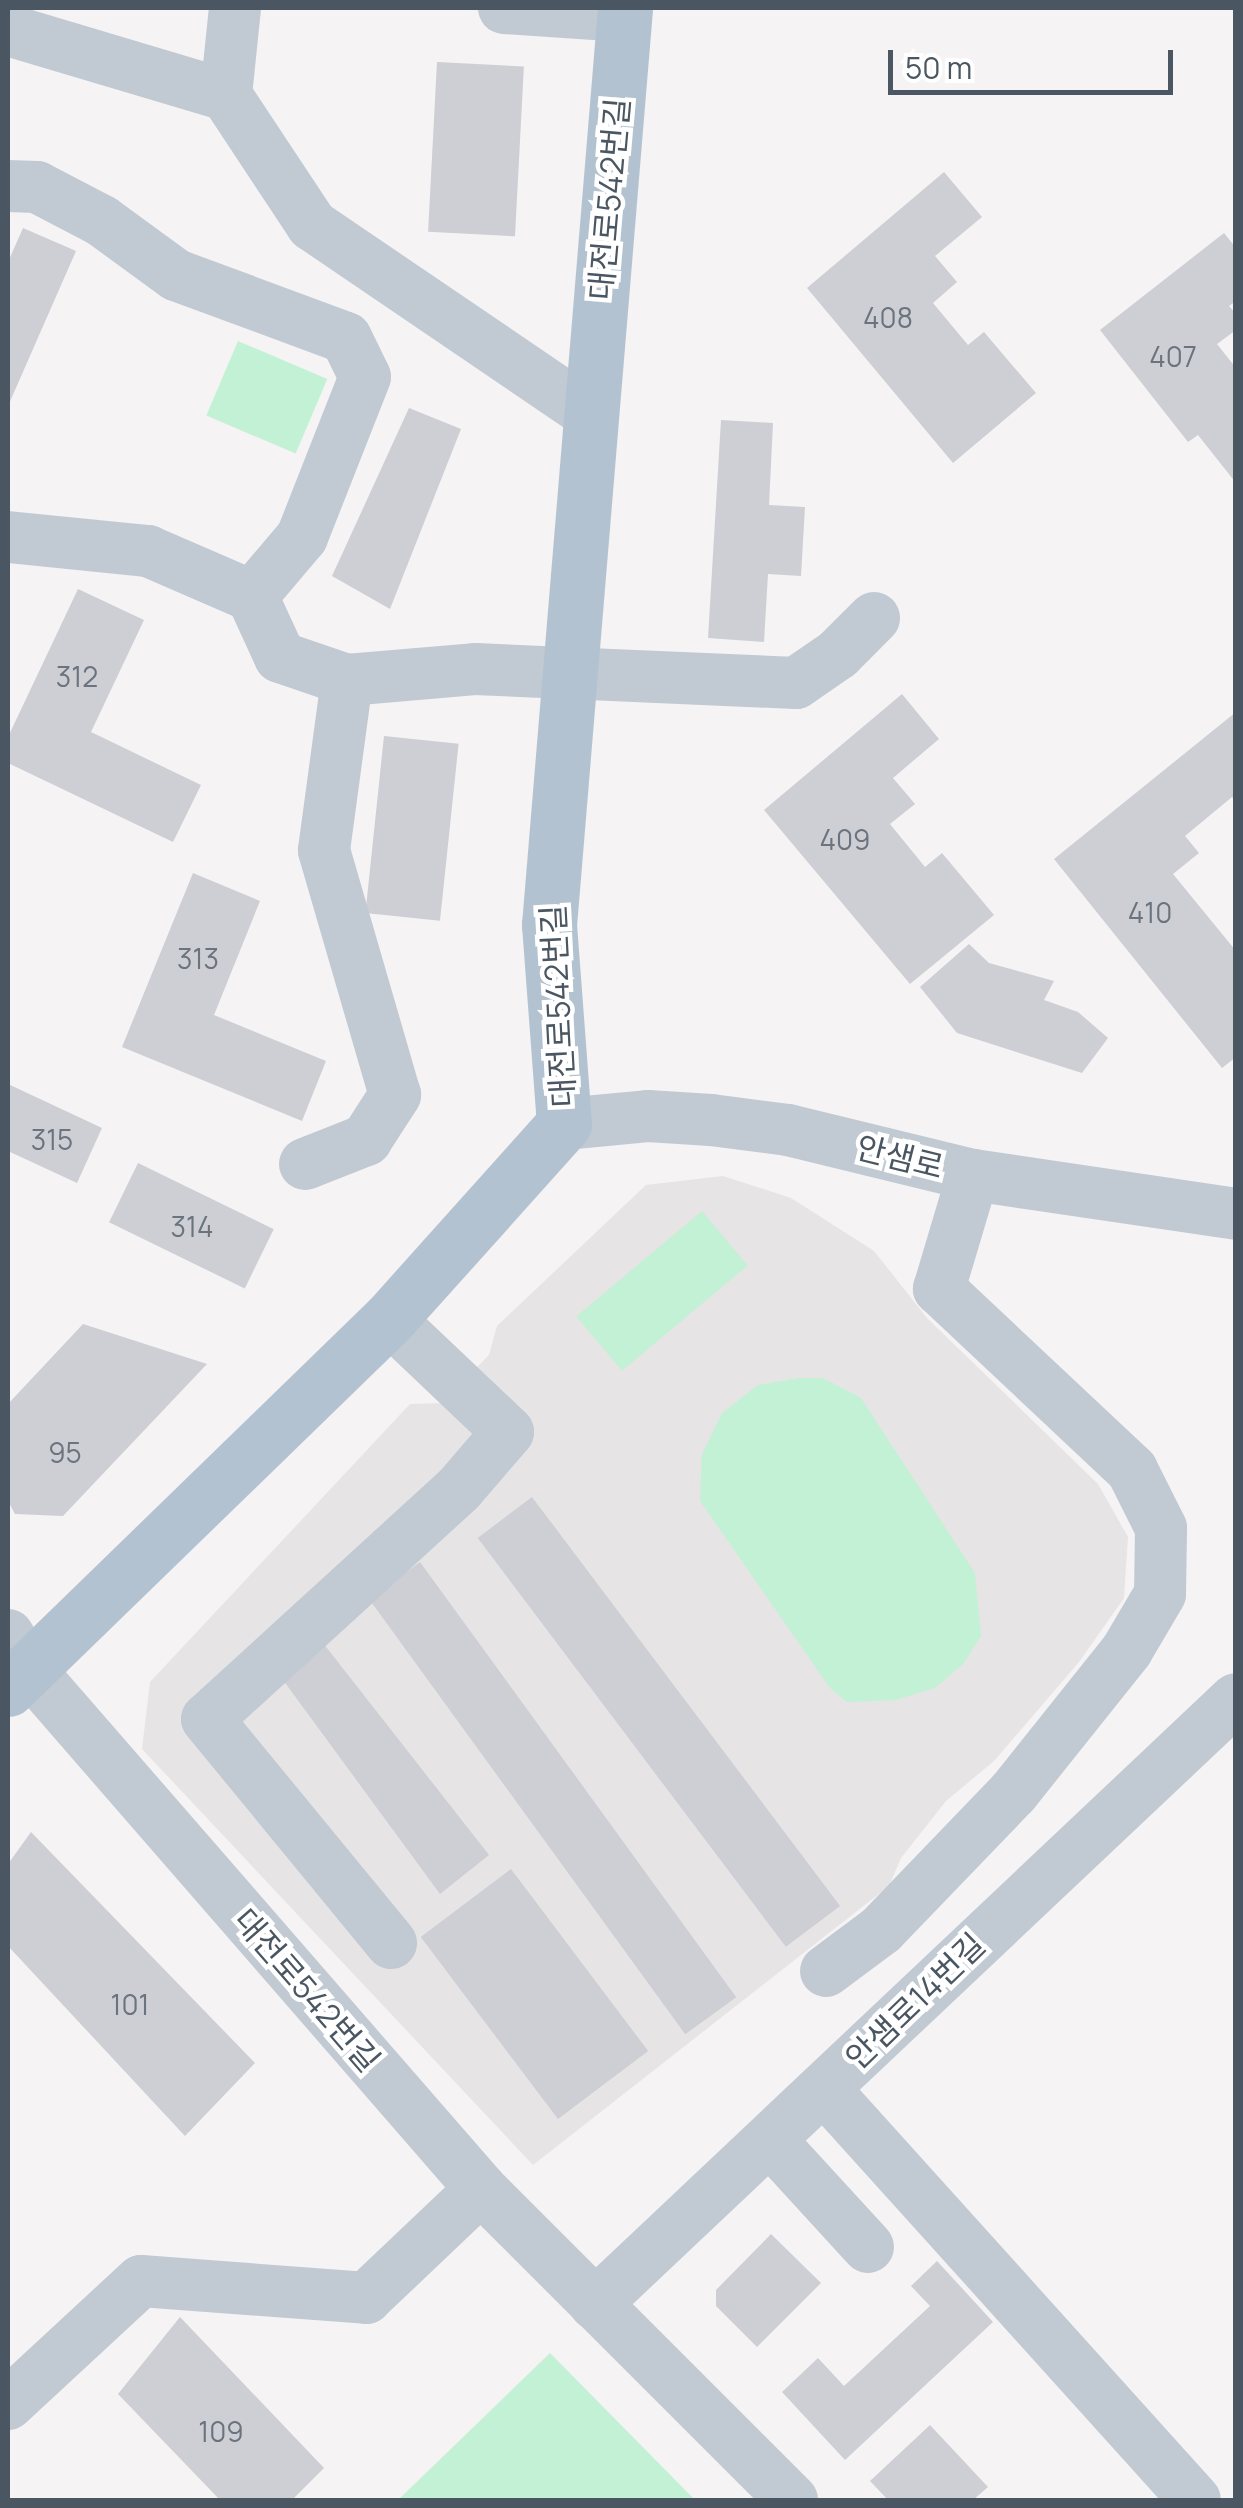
<!DOCTYPE html>
<meta charset="utf-8">
<style>
body{margin:0}
#map{position:relative;width:1243px;height:2508px;overflow:hidden;background:#f5f3f3;font-family:Manrope,"Noto Sans KR",sans-serif}
div>[style]{position:absolute}
.education>*{inset:0;background:#e6e4e5}
.green>*{inset:0;background:#c3f1d5;transform-origin:0 0}
.building>*{inset:0;background:#cdcfd5;transform-origin:0 0}
.minor>*{height:52px;margin:-26px;padding:0 26px;transform-origin:26px;border-radius:26px;background:#c1cad2}
.major>*{height:55px;margin:-27.5px;padding:0 27.5px;transform-origin:27.5px;border-radius:27.5px;background:#b3c2d1}
span{translate:-50% -50%;white-space:nowrap;text-align:center;line-height:1.15;-webkit-text-stroke:9px #fff;paint-order:stroke}
.number-label{font-size:28px;color:#6b747e}
.number-label span{-webkit-text-stroke-width:0}
.street-label{font-size:32px;color:#4a5661}
.frame{position:absolute;inset:0;border:10px solid #4a5661;pointer-events:none}
.scale{position:absolute;left:888px;top:50px;width:285px;height:45px;box-sizing:border-box;border:5px solid #4a5661;border-top:0;padding-left:12px;font-size:30px;line-height:35px;white-space:nowrap;color:#4a5661;-webkit-text-stroke:8px #fff;paint-order:stroke}
</style>
<div id="map">
<div class="education">
<i style="clip-path:polygon(723px 1176px,791px 1198px,874px 1251px,927px 1318px,1098px 1484px,1128px 1537px,1124px 1598px,1079px 1662px,994px 1761px,946px 1801px,901px 1858px,889px 1886px,533px 2165px,142px 1749px,150px 1682px,410px 1404px,442px 1403px,489px 1355px,497px 1326px,646px 1185px)"></i>
</div>
<div class="green">
<i style="left:238px;top:341px;width:97px;height:81px;rotate:23deg"></i>
<i style="left:702px;top:1211px;width:71px;height:164px;rotate:50deg"></i>
<i style="clip-path:polygon(799px 1378px,823px 1378px,861px 1398px,975px 1573px,981px 1636px,964px 1663px,935px 1688px,895px 1700px,847px 1702px,830px 1688px,700px 1501px,702px 1454px,722px 1413px,758px 1385px)"></i>
<i style="clip-path:polygon(550px 2353px,695px 2500px,398px 2500px)"></i>
</div>
<div class="building">
<i style="left:437px;top:62px;width:87px;height:170px;rotate:3deg"></i>
<i style="clip-path:polygon(944px 172px,982px 217px,935px 256px,957px 282px,933px 303px,968px 345px,984px 332px,1036px 393px,953px 463px,807px 288px)"></i>
<i style="clip-path:polygon(23px 228px,76px 251px,8px 406px,8px 262px)"></i>
<i style="clip-path:polygon(1224px 233px,1236px 248px,1236px 301px,1229px 306px,1236px 314px,1236px 330px,1217px 344px,1236px 368px,1236px 483px,1198px 435px,1188px 442px,1100px 330px)"></i>
<i style="clip-path:polygon(409px 408px,461px 429px,390px 609px,332px 576px)"></i>
<i style="clip-path:polygon(721px 420px,773px 423px,769px 505px,805px 507px,801px 576px,768px 574px,764px 642px,708px 638px)"></i>
<i style="clip-path:polygon(78px 589px,144px 620px,91px 732px,201px 785px,173px 842px,8px 763px,8px 737px)"></i>
<i style="clip-path:polygon(902px 694px,939px 739px,893px 778px,915px 804px,890px 824px,925px 867px,942px 853px,994px 915px,910px 984px,764px 810px)"></i>
<i style="clip-path:polygon(1236px 712px,1236px 802px,1232px 797px,1185px 836px,1199px 853px,1173px 874px,1236px 951px,1236px 1057px,1222px 1068px,1054px 859px)"></i>
<i style="left:384px;top:736px;width:75px;height:178px;rotate:6deg"></i>
<i style="clip-path:polygon(193px 873px,260px 901px,214px 1015px,326px 1061px,302px 1121px,122px 1047px)"></i>
<i style="clip-path:polygon(969px 944px,989px 963px,1054px 981px,1044px 1000px,1078px 1012px,1108px 1038px,1082px 1073px,957px 1033px,920px 987px)"></i>
<i style="clip-path:polygon(8px 1084px,102px 1128px,77px 1183px,8px 1151px)"></i>
<i style="left:138px;top:1163px;width:151px;height:66px;rotate:26deg"></i>
<i style="clip-path:polygon(83px 1324px,207px 1364px,63px 1516px,15px 1514px,8px 1501px,8px 1404px)"></i>
<i style="left:532px;top:1497px;width:512px;height:68px;rotate:53deg"></i>
<i style="left:420px;top:1562px;width:538px;height:63px;rotate:54deg"></i>
<i style="clip-path:polygon(323px 1643px,489px 1855px,440px 1894px,283px 1680px)"></i>
<i style="clip-path:polygon(31px 1832px,255px 2063px,185px 2136px,8px 1946px,8px 1864px)"></i>
<i style="left:511px;top:1869px;width:228px;height:113px;rotate:53deg"></i>
<i style="clip-path:polygon(771px 2234px,821px 2283px,757px 2347px,716px 2306px,716px 2290px)"></i>
<i style="clip-path:polygon(937px 2261px,993px 2322px,845px 2460px,782px 2392px,818px 2358px,844px 2386px,930px 2306px,911px 2286px)"></i>
<i style="clip-path:polygon(180px 2317px,324px 2468px,292px 2500px,220px 2500px,118px 2394px)"></i>
<i style="clip-path:polygon(930px 2425px,988px 2487px,973px 2500px,888px 2500px,870px 2481px)"></i>
</div>
<div class="minor">
<i style="left:504px;top:8px;width:120px;rotate:3.8deg"></i>
<i style="left:8px;top:30px;width:227px;rotate:16.6deg"></i>
<i style="left:226px;top:95px;width:156px;rotate:56.5deg"></i>
<i style="left:312px;top:225px;width:338px;rotate:34.2deg"></i>
<i style="left:226px;top:95px;width:87px;rotate:-84.1deg"></i>
<i style="left:8px;top:186px;width:29px;rotate:2deg"></i>
<i style="left:37px;top:187px;width:73px;rotate:27.6deg"></i>
<i style="left:102px;top:221px;width:92px;rotate:36.1deg"></i>
<i style="left:176px;top:275px;width:181px;rotate:20.3deg"></i>
<i style="left:346px;top:338px;width:43px;rotate:64deg"></i>
<i style="left:365px;top:377px;width:172px;rotate:111.5deg"></i>
<i style="left:302px;top:537px;width:77px;rotate:130.3deg"></i>
<i style="left:8px;top:537px;width:141px;rotate:5.7deg"></i>
<i style="left:148px;top:551px;width:113px;rotate:23.4deg"></i>
<i style="left:252px;top:596px;width:67px;rotate:65.3deg"></i>
<i style="left:280px;top:657px;width:71px;rotate:18.9deg"></i>
<i style="left:347px;top:680px;width:128px;rotate:-4.9deg"></i>
<i style="left:475px;top:669px;width:321px;rotate:2.5deg"></i>
<i style="left:796px;top:683px;width:51px;rotate:-34.6deg"></i>
<i style="left:838px;top:654px;width:51px;rotate:-45deg"></i>
<i style="left:564px;top:1124px;width:84px;rotate:-5.4deg"></i>
<i style="left:648px;top:1116px;width:63px;rotate:3.6deg"></i>
<i style="left:711px;top:1120px;width:78px;rotate:7.4deg"></i>
<i style="left:788px;top:1130px;width:190px;rotate:13.7deg"></i>
<i style="left:973px;top:1175px;width:266px;rotate:8.4deg"></i>
<i style="left:305px;top:1164px;width:66px;rotate:-21.5deg"></i>
<i style="left:366px;top:1140px;width:54px;rotate:-57.2deg"></i>
<i style="left:395px;top:1095px;width:255px;rotate:-106.2deg"></i>
<i style="left:324px;top:850px;width:172px;rotate:-82.3deg"></i>
<i style="left:389px;top:1319px;width:164px;rotate:43.5deg"></i>
<i style="left:508px;top:1432px;width:75px;rotate:130.7deg"></i>
<i style="left:459px;top:1489px;width:341px;rotate:137.6deg"></i>
<i style="left:207px;top:1719px;width:290px;rotate:50.6deg"></i>
<i style="left:8px;top:1635px;width:39px;rotate:59deg"></i>
<i style="left:28px;top:1668px;width:690px;rotate:48.99deg"></i>
<i style="left:481px;top:2189px;width:440px;rotate:45deg"></i>
<i style="left:826px;top:1971px;width:69px;rotate:-36.7deg"></i>
<i style="left:881px;top:1930px;width:190px;rotate:-46.1deg"></i>
<i style="left:1013px;top:1793px;width:183px;rotate:-51.4deg"></i>
<i style="left:1127px;top:1650px;width:65px;rotate:-59.5deg"></i>
<i style="left:1160px;top:1594px;width:66px;rotate:-89.1deg"></i>
<i style="left:1161px;top:1528px;width:65px;rotate:-116.6deg"></i>
<i style="left:1132px;top:1470px;width:265px;rotate:-136.8deg"></i>
<i style="left:939px;top:1289px;width:119px;rotate:-73.4deg"></i>
<i style="left:825px;top:2090px;width:552px;rotate:47.94deg"></i>
<i style="left:770px;top:2140px;width:145px;rotate:47.5deg"></i>
<i style="left:595px;top:2304px;width:881px;rotate:-43.35deg"></i>
<i style="left:8px;top:2404px;width:181px;rotate:-42.8deg"></i>
<i style="left:141px;top:2281px;width:226px;rotate:4.3deg"></i>
<i style="left:366px;top:2298px;width:158px;rotate:-43.5deg"></i>
</div>
<div class="major">
<i style="left:8px;top:1689px;width:531px;rotate:-44.16deg"></i>
<i style="left:389px;top:1319px;width:262px;rotate:-48.1deg"></i>
<i style="left:564px;top:1124px;width:200px;rotate:-94.3deg"></i>
<i style="left:549px;top:925px;width:920px;rotate:-85.26deg"></i>
</div>
<div class="number-label">
<span style="left:888px;top:317px">408</span>
<span style="left:1173px;top:356px">407</span>
<span style="left:77px;top:676px">312</span>
<span style="left:845px;top:839px">409</span>
<span style="left:1150px;top:912px">410</span>
<span style="left:198px;top:958px">313</span>
<span style="left:52px;top:1139px">315</span>
<span style="left:192px;top:1226px">314</span>
<span style="left:65px;top:1452px">95</span>
<span style="left:130px;top:2004px">101</span>
<span style="left:221px;top:2431px">109</span>
</div>
<div class="street-label">
<span style="left:609px;top:199px;rotate:-85deg">대전로542번길</span>
<span style="left:558px;top:1006px;rotate:-93deg">대전로542번길</span>
<span style="left:900px;top:1157px;rotate:14deg">안샘로</span>
<span style="left:307px;top:1990px;rotate:49deg">대전로542번길</span>
<span style="left:915px;top:2001px;rotate:-44deg">안샘로14번길</span>
</div>
<div class="frame"></div>
<div class="scale">50 m</div>
</div>
